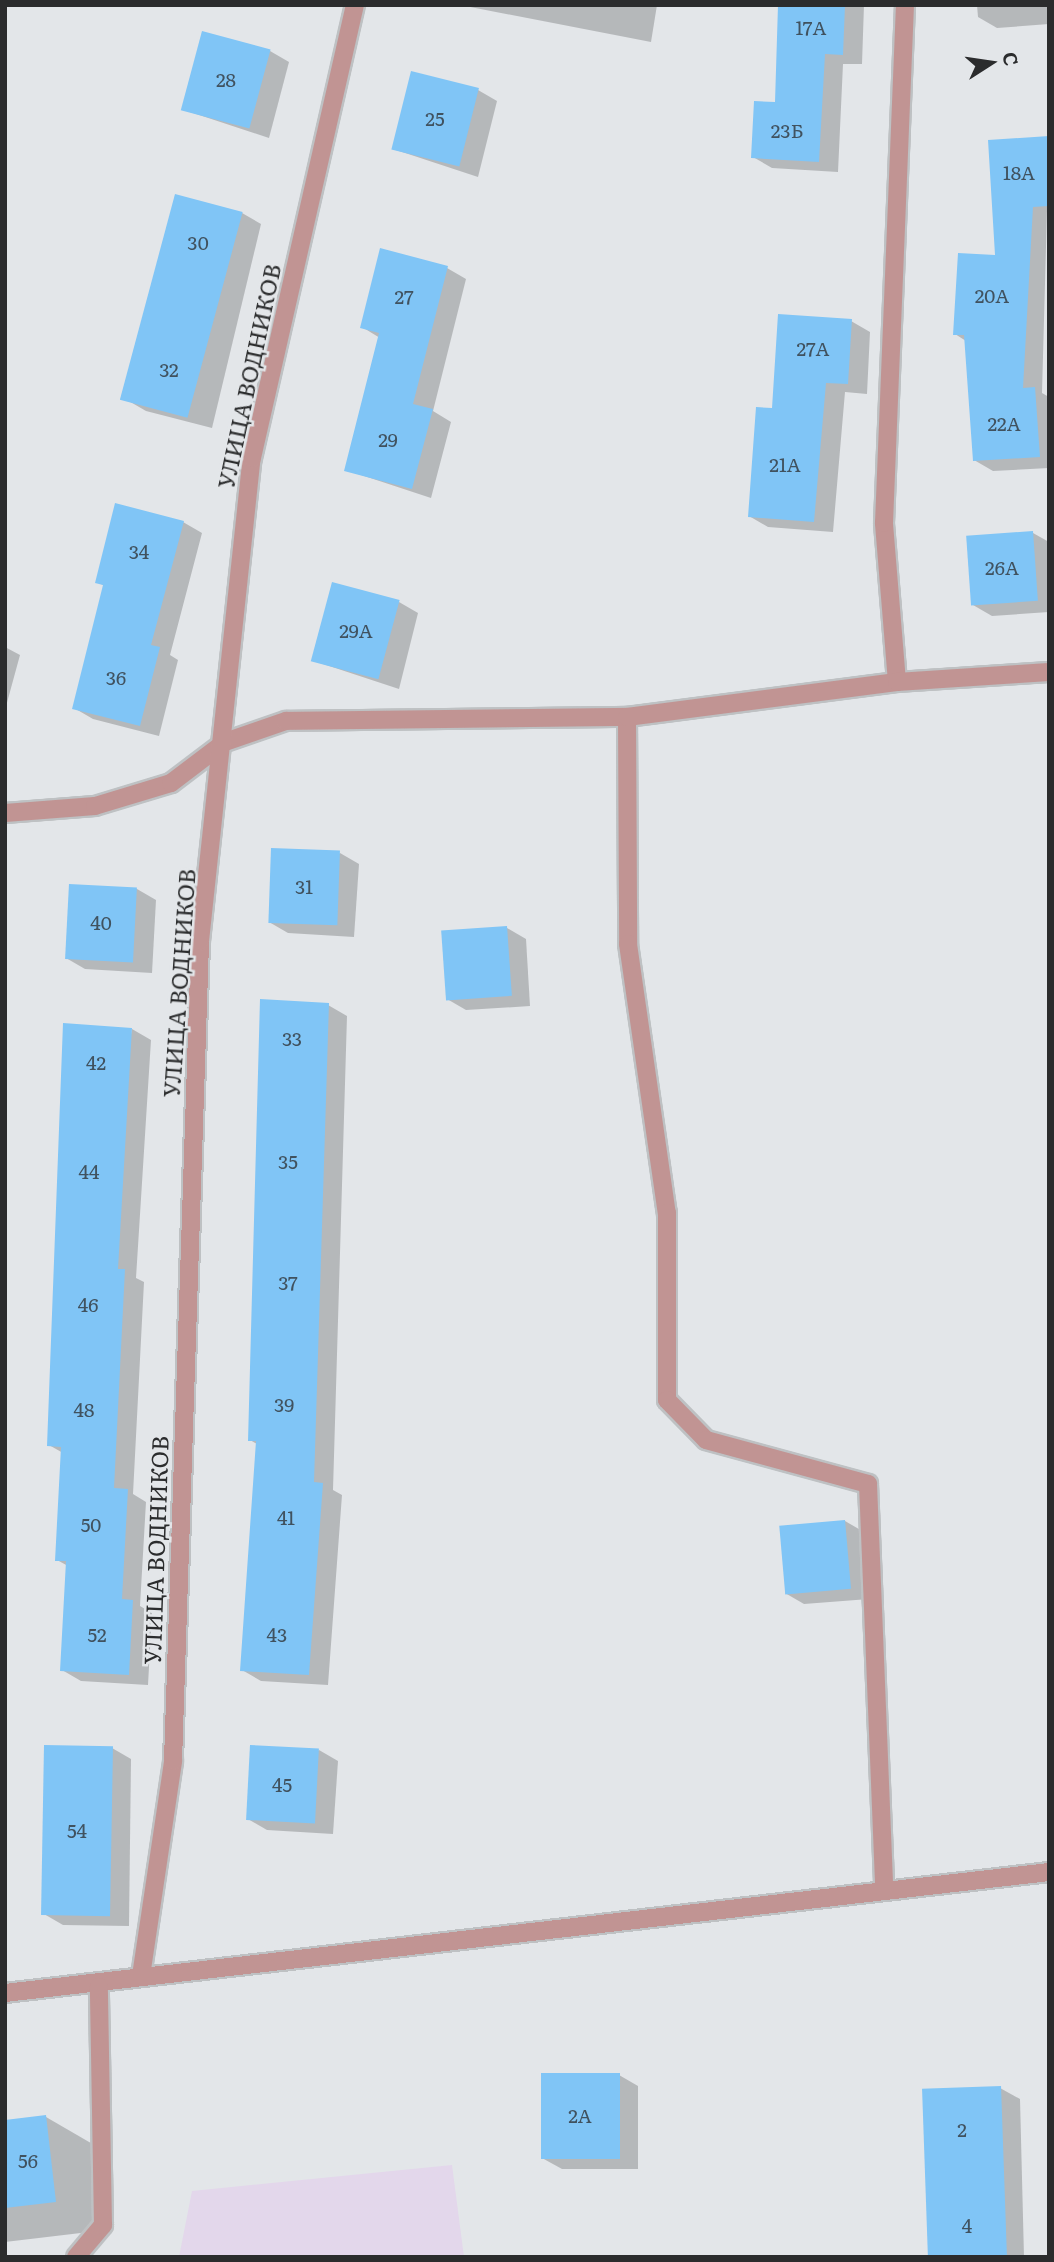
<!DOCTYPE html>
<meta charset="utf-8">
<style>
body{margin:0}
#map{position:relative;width:1054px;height:2262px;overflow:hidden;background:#e3e6e9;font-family:Literata,serif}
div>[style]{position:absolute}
.industrial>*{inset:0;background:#e3d7eb}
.shadow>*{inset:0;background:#0003}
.building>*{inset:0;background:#80c5f6;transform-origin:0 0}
.roads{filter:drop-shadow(2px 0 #bec1c3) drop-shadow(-2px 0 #bec1c3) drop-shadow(0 2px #bec1c3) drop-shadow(0 -2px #bec1c3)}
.minor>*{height:18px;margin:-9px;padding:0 9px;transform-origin:9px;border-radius:9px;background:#c19493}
span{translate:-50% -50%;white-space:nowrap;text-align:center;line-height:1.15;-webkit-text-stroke:5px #e3e6e9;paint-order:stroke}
.number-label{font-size:19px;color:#40525f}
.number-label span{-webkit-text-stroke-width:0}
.street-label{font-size:23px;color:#2b2c2d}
.frame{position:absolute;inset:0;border:7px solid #2b2c2d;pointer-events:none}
.north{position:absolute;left:956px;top:28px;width:70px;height:70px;-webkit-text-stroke:5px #e3e6e9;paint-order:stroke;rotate:78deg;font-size:19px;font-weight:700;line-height:28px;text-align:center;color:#2b2c2d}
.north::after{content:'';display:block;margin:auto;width:24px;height:32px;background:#2b2c2d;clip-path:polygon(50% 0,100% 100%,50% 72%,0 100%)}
</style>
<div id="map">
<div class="industrial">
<i style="clip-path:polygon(452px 2165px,464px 2257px,179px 2257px,192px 2191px)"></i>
</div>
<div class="shadow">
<i style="clip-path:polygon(460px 5px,657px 5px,651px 42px)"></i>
<i style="clip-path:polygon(780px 5px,864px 5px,862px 64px,843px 64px,838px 172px,772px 168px,753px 157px,776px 104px)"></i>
<i style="clip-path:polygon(977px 5px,1049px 5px,1049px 24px,997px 28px,978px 17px)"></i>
<i style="clip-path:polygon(270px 51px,289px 62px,269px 138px,184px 110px)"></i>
<i style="clip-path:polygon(478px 90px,497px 101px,478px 177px,393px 149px)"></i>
<i style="clip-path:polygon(1049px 138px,1042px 393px,1049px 397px,1049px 468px,993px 471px,974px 460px,966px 341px,955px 334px,997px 257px)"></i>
<i style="clip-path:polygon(242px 213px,261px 224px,212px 428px,146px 411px,127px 400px)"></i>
<i style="clip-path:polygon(447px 268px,466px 279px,433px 411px,451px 422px,431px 498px,346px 470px,380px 338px,362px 327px)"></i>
<i style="clip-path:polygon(851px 321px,870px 332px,867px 394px,845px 392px,833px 532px,768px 527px,749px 516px,774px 410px)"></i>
<i style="clip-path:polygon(183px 522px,202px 533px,170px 655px,178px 660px,159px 736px,93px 719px,74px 708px,105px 586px,97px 582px)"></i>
<i style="clip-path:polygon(1033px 533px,1049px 542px,1049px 612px,992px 616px,973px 605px)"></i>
<i style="clip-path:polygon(399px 602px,418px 613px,399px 689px,314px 661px)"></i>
<i style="clip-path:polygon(5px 647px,20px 655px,5px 710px)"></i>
<i style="clip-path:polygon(340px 853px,359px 864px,354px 937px,288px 933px,269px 922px)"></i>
<i style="clip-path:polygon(70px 885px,137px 889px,156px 900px,152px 973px,85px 969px,66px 958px)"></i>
<i style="clip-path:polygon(507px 928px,526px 939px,530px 1006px,466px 1010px,447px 999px)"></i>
<i style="clip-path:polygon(328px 1005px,347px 1016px,333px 1490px,342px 1495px,328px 1685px,261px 1681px,242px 1670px,257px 1444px,250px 1440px)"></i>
<i style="clip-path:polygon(132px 1029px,151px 1040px,136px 1278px,144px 1282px,133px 1494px,146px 1502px,140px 1606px,152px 1613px,148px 1685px,81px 1681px,62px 1670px,68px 1566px,57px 1560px,63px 1453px,49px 1445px)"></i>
<i style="clip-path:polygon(845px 1521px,864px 1532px,869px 1599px,804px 1604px,785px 1593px)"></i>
<i style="clip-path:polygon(112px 1748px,131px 1759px,129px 1926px,63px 1925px,44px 1914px)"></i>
<i style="clip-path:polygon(319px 1750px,338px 1761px,333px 1834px,267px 1830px,248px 1819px)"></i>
<i style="clip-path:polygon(619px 2075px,638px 2086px,638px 2169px,562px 2169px,542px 2158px)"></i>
<i style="clip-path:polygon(1000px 2088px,1020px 2099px,1024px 2257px,929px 2257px)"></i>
<i style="clip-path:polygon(46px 2117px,96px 2146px,106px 2230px,5px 2242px,5px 2122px)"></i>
</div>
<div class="building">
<i style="clip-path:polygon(778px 5px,845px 5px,843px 55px,825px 54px,819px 162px,751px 158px,754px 101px,775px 102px)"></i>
<i style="left:202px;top:31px;width:71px;height:82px;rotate:15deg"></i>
<i style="left:411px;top:71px;width:70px;height:81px;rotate:14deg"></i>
<i style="clip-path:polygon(1049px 136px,1049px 206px,1033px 207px,1023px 388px,1035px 387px,1040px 457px,973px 461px,964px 335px,953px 335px,958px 253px,995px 255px,988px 140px)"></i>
<i style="left:175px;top:194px;width:70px;height:213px;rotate:15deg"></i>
<i style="clip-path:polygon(380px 248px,448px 266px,413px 404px,433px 409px,412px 489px,344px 471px,379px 333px,360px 328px)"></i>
<i style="clip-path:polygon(778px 314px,852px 319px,848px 384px,826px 383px,814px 522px,748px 517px,756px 407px,772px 408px)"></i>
<i style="clip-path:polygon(115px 503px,184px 521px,151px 645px,160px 647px,140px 726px,72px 709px,103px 585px,95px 583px)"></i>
<i style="left:1033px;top:531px;width:70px;height:67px;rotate:86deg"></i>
<i style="left:332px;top:582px;width:70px;height:82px;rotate:15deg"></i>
<i style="left:271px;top:848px;width:69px;height:75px;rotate:2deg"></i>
<i style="left:69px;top:884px;width:68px;height:75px;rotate:3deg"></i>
<i style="left:507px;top:926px;width:70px;height:66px;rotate:86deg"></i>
<i style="clip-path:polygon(260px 999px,329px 1003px,314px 1482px,323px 1483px,309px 1675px,240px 1671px,256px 1441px,248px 1441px)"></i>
<i style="clip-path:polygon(63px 1023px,132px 1028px,118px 1269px,125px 1269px,114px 1488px,128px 1489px,122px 1599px,133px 1600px,129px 1675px,60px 1671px,66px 1561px,55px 1561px,61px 1447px,47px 1446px)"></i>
<i style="left:845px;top:1520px;width:69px;height:66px;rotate:85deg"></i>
<i style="left:44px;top:1745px;width:69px;height:170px;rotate:1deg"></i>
<i style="left:250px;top:1745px;width:69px;height:75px;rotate:3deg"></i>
<i style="left:541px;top:2073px;width:79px;height:86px"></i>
<i style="left:1001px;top:2086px;width:171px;height:79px;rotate:88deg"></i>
<i style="clip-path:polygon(46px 2115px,56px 2202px,5px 2208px,5px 2120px)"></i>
</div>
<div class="roads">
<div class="minor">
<i style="left:897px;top:682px;width:160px;rotate:-94.7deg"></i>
<i style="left:884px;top:523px;width:518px;rotate:-87.68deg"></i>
<i style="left:627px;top:717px;width:227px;rotate:89.7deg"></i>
<i style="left:628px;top:944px;width:272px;rotate:81.8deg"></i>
<i style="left:667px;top:1213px;width:187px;rotate:90deg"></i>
<i style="left:667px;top:1400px;width:56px;rotate:45.7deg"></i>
<i style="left:706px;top:1440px;width:168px;rotate:15.2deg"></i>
<i style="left:868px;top:1484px;width:403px;rotate:87.7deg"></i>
<i style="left:5px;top:813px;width:90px;rotate:-4.4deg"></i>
<i style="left:95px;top:806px;width:79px;rotate:-16.8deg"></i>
<i style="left:171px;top:783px;width:68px;rotate:-37.2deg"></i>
<i style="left:225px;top:742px;width:65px;rotate:-19deg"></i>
<i style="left:286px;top:721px;width:341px;rotate:-0.7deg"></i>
<i style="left:627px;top:717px;width:272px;rotate:-7.4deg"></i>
<i style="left:897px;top:682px;width:152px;rotate:-3.8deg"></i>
<i style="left:141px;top:1976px;width:217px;rotate:-81.5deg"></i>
<i style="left:173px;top:1761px;width:820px;rotate:-88.11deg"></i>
<i style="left:200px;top:941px;width:486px;rotate:-83.9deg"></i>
<i style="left:252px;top:458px;width:465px;rotate:-77.2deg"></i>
<i style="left:5px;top:1993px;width:1051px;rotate:-6.61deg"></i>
<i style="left:76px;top:2257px;width:42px;rotate:-49.8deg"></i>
<i style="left:103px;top:2225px;width:238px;rotate:-91deg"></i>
</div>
</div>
<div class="number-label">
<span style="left:811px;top:28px">17А</span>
<span style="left:226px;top:80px">28</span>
<span style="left:435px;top:119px">25</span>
<span style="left:787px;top:131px">23Б</span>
<span style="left:1019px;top:173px">18А</span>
<span style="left:198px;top:243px">30</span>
<span style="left:992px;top:296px">20А</span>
<span style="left:404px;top:297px">27</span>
<span style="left:813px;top:349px">27А</span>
<span style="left:169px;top:370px">32</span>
<span style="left:1004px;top:424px">22А</span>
<span style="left:388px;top:440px">29</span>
<span style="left:785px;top:465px">21А</span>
<span style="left:139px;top:552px">34</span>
<span style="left:1002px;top:568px">26А</span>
<span style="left:356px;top:631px">29А</span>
<span style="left:116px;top:678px">36</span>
<span style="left:304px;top:887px">31</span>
<span style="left:101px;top:923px">40</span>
<span style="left:292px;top:1039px">33</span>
<span style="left:96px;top:1063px">42</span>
<span style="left:288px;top:1162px">35</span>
<span style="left:89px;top:1172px">44</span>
<span style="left:288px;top:1283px">37</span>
<span style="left:88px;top:1305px">46</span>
<span style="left:284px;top:1405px">39</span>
<span style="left:84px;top:1410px">48</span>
<span style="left:286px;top:1518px">41</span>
<span style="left:91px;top:1525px">50</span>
<span style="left:97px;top:1635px">52</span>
<span style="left:277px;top:1635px">43</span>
<span style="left:282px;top:1785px">45</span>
<span style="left:77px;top:1831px">54</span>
<span style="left:580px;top:2116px">2А</span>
<span style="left:962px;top:2130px">2</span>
<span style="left:28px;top:2161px">56</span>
<span style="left:967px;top:2226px">4</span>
</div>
<div class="street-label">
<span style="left:248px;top:376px;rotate:-78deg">УЛИЦА ВОДНИКОВ</span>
<span style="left:178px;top:983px;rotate:-86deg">УЛИЦА ВОДНИКОВ</span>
<span style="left:155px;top:1550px;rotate:-88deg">УЛИЦА ВОДНИКОВ</span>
</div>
<div class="frame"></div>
<div class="north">С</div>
</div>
